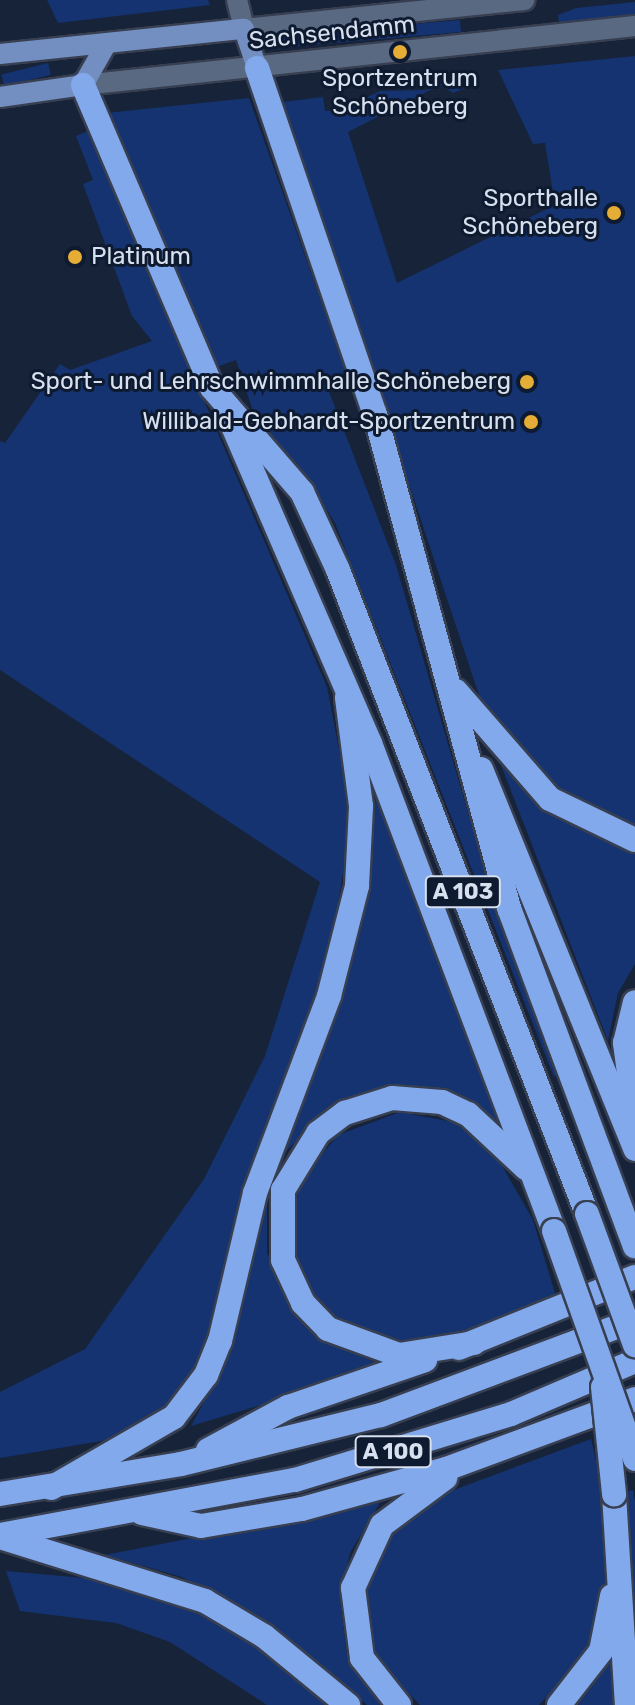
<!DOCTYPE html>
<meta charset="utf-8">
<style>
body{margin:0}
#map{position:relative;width:635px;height:1705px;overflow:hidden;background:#172339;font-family:Rubik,sans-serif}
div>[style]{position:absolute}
.green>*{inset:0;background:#143370;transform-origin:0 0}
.roads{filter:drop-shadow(2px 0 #373f51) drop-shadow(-2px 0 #373f51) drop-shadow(0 2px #373f51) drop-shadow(0 -2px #373f51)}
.tertiary>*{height:20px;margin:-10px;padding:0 10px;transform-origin:10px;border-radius:10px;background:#5a6982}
.secondary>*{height:20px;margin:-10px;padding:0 10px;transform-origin:10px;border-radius:10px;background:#5a6982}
.primary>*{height:20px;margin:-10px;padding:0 10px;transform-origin:10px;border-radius:10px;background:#738fc2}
.motorway>*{height:24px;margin:-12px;padding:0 12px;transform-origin:12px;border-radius:12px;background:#83a9ed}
.bridges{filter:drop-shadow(2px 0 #373f51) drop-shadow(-2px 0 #373f51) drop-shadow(0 2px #373f51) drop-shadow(0 -2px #373f51)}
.motorway-bridge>*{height:24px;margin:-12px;padding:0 12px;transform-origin:12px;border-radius:12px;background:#83a9ed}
.dots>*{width:22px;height:22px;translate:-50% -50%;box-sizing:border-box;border:4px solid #0e1a2f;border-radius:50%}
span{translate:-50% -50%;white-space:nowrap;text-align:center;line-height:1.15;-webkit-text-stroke:6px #0e1a2f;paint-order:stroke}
.shield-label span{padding:2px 6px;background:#0e1a2f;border:2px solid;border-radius:6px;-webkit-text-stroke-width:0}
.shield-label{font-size:22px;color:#d7e0ee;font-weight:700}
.street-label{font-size:24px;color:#d7e0ee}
.poi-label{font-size:24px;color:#d7e0ee}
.right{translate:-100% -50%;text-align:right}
.left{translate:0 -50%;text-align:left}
</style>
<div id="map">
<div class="green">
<i style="clip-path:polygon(47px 0,208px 0,210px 5px,58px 23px)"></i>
<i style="clip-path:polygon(635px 2px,635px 14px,559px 22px,558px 15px,576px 8px)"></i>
<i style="left:460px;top:20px;width:12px;height:179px;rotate:85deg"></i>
<i style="clip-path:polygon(635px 56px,635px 832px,557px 797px,486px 716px,282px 102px,323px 97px,325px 111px,343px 109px,380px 91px,426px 90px,468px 72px,472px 85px,453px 93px,440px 85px,348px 132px,397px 283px,555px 205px,545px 143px,533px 144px,498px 70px)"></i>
<i style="left:48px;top:63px;width:12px;height:48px;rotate:76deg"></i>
<i style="clip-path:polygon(249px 98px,348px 377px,326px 384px,396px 565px,491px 892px,560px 1072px,554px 1077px,335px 523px,297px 463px,258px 426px,236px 360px,211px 369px,106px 113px)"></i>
<i style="clip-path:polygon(88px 131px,327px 687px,352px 817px,327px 972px,245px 1184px,199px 1368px,168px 1409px,113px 1439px,0 1458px,0 1392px,85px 1349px,204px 1179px,265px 1056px,320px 882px,0 670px,0 441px,5px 443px,60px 364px,70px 370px,152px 341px,132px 316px,83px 184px,93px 180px,76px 136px)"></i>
<i style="clip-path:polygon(501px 765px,545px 806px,635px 849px,635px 964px,618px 993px,608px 1041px)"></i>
<i style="clip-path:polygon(376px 789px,505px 1117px,500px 1122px,433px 1089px,382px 1089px,331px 1107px,282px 1155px,354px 956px,371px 873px)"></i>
<i style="clip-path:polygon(400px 1112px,453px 1122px,493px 1150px,533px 1220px,557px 1300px,466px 1334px,409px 1342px,342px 1325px,319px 1301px,298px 1266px,291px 1229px,301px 1180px,338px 1135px)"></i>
<i style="clip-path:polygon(267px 1198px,267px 1253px,290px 1304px,326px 1341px,379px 1364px,377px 1370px,191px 1426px,233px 1348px)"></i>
<i style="clip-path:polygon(591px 1439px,605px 1498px,608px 1573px,585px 1656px,539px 1705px,420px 1705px,376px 1659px,364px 1606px,372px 1564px,393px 1530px,451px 1491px)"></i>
<i style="clip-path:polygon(633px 1490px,635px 1501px,635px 1604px,625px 1492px)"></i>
<i style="clip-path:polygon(381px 1501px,350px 1553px,340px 1600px,347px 1654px,380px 1705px,367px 1705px,286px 1639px,182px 1577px,105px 1555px)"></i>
<i style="clip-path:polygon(6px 1571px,107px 1580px,189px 1604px,260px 1646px,325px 1705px,267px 1705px,170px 1642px,116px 1623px,20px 1611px)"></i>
<i style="clip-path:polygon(609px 1664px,618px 1665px,618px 1705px,578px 1705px)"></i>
</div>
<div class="roads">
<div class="tertiary">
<i style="left:237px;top:0;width:30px;rotate:76deg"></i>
</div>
<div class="secondary">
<i style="left:244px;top:29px;width:282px;rotate:-5.9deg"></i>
<i style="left:83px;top:85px;width:555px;rotate:-6.1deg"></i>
</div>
<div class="primary">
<i style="left:0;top:54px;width:245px;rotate:-5.9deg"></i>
<i style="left:244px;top:29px;width:41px;rotate:71.6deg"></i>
<i style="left:0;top:97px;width:84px;rotate:-8.2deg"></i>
<i style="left:83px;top:85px;width:48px;rotate:-60.3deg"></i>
</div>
<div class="motorway">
<i style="left:257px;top:68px;width:366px;rotate:71.2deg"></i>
<i style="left:375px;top:414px;width:512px;rotate:74.82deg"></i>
<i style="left:509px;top:908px;width:361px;rotate:69.6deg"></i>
<i style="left:83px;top:85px;width:329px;rotate:66.9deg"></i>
<i style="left:212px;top:388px;width:138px;rotate:49.1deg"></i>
<i style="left:302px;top:492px;width:86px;rotate:65.2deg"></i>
<i style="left:338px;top:570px;width:690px;rotate:68.86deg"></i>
<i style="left:232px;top:424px;width:348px;rotate:66.6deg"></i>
<i style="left:370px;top:743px;width:522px;rotate:69.34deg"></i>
<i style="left:456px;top:691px;width:143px;rotate:49deg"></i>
<i style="left:550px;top:799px;width:94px;rotate:25.8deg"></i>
<i style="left:481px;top:769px;width:410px;rotate:67.9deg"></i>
<i style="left:634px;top:1110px;width:68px;rotate:-97.7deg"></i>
<i style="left:625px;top:1043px;width:42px;rotate:-76.3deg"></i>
<i style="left:474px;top:1343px;width:76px;rotate:170.9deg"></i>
<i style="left:399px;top:1355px;width:76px;rotate:-159.9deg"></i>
<i style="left:328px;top:1329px;width:36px;rotate:-134deg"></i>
<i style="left:303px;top:1303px;width:47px;rotate:-114.9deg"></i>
<i style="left:283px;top:1260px;width:70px;rotate:-90deg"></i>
<i style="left:283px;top:1190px;width:67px;rotate:-58.4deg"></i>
<i style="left:318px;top:1133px;width:34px;rotate:-37deg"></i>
<i style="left:345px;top:1113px;width:49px;rotate:-17.7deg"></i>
<i style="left:392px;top:1098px;width:50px;rotate:4.6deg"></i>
<i style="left:442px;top:1102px;width:29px;rotate:25deg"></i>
<i style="left:468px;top:1114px;width:79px;rotate:43deg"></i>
<i style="left:459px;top:1348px;width:190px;rotate:-22deg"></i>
<i style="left:208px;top:1450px;width:91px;rotate:-28.3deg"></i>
<i style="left:288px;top:1407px;width:145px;rotate:-18.9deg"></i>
<i style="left:51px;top:1488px;width:142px;rotate:-30deg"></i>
<i style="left:174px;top:1417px;width:53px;rotate:-52.7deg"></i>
<i style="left:206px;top:1375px;width:37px;rotate:-68deg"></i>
<i style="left:220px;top:1341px;width:152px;rotate:-76.7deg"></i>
<i style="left:255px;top:1193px;width:210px;rotate:-69.4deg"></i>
<i style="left:329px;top:996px;width:114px;rotate:-75.7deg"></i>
<i style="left:357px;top:886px;width:80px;rotate:-87.1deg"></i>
<i style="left:361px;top:806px;width:109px;rotate:-97.4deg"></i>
<i style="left:0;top:1494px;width:183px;rotate:-9.4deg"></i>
<i style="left:181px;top:1464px;width:206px;rotate:-13.8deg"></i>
<i style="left:381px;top:1415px;width:271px;rotate:-20.5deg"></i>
<i style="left:614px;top:1494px;width:211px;rotate:86.5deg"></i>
<i style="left:142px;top:1513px;width:60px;rotate:12.4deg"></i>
<i style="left:201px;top:1526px;width:102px;rotate:-9.6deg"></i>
<i style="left:302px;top:1509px;width:149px;rotate:-15.5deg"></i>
<i style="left:446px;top:1469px;width:202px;rotate:-20.3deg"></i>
<i style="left:0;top:1535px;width:300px;rotate:-10.6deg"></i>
<i style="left:295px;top:1480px;width:226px;rotate:-17deg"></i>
<i style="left:511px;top:1414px;width:135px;rotate:-23.1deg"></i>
<i style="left:0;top:1537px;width:215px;rotate:17.3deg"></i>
<i style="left:205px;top:1601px;width:69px;rotate:30.7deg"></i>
<i style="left:264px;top:1636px;width:109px;rotate:39.4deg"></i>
<i style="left:399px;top:1705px;width:60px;rotate:-128.2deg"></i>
<i style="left:362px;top:1658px;width:71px;rotate:-97.3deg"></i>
<i style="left:353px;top:1588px;width:69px;rotate:-65.3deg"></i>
<i style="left:382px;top:1525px;width:79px;rotate:-36.7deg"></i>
<i style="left:559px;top:1705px;width:68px;rotate:-52.1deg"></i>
<i style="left:601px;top:1651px;width:56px;rotate:-78.7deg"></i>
</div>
</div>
<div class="bridges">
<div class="motorway-bridge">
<i style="left:587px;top:1214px;width:140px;rotate:69.9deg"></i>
<i style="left:554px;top:1231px;width:242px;rotate:70.4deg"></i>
<i style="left:603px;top:1387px;width:108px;rotate:84.1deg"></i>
</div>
</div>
<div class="dots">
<i style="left:400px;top:52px;background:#e5ad35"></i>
<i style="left:614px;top:213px;background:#e5ad35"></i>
<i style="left:75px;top:257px;background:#e5ad35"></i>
<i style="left:527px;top:382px;background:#e5ad35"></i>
<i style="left:531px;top:422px;background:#e5ad35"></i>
</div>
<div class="shield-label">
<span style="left:463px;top:892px">A 103</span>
<span style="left:393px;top:1452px">A 100</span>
</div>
<div class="street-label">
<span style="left:332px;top:33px;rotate:-6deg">Sachsendamm</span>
</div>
<div class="poi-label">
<span style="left:400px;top:93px">Sportzentrum<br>Schöneberg</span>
<span class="right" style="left:598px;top:213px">Sporthalle<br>Schöneberg</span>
<span class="left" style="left:91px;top:257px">Platinum</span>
<span class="right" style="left:511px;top:382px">Sport- und Lehrschwimmhalle Schöneberg</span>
<span class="right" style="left:515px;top:422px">Willibald-Gebhardt-Sportzentrum</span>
</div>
</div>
